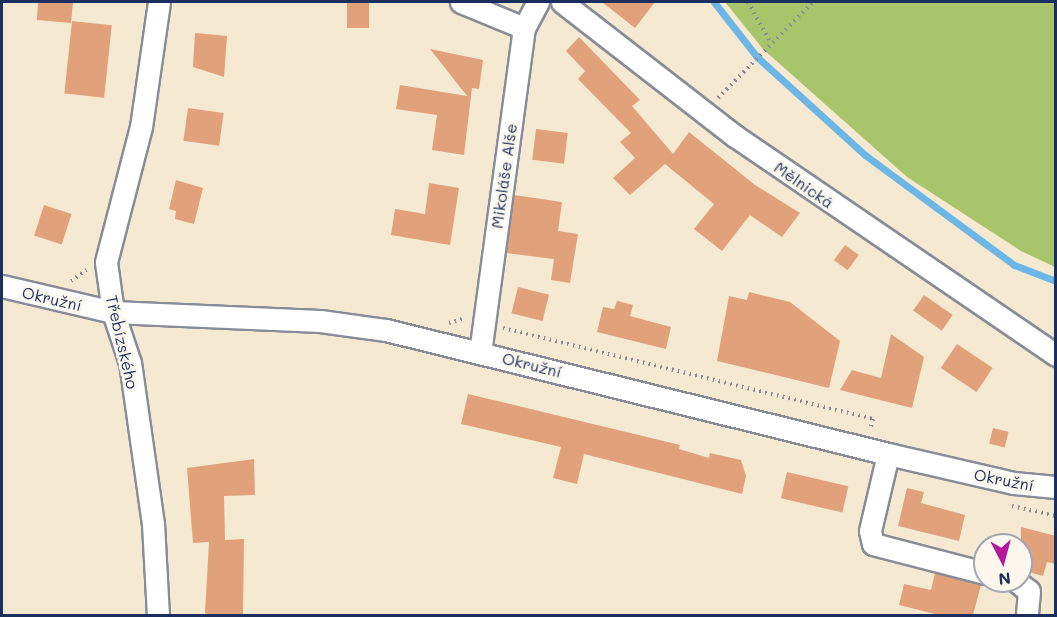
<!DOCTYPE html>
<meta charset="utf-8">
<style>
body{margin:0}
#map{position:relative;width:1057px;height:617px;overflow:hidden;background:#f5e9d2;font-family:Mali,sans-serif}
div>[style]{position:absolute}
.green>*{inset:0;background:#a8c56c}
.stream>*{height:7px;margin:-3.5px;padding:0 3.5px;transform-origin:3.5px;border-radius:3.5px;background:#6db7e6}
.building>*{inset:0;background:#e1a27b;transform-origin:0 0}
.path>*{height:4px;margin-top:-2px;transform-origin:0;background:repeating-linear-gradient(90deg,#888c98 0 1.5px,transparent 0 6px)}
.roads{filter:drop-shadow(2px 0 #888c98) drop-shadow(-2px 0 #888c98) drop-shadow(0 2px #888c98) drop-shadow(0 -2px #888c98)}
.minor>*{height:21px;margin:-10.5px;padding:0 10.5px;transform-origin:10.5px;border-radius:10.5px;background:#fff}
span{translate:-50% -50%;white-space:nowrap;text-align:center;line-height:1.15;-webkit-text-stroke:6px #fbf7ec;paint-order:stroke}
.street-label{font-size:16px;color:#1b2f5e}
.frame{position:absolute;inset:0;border:3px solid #1b2f5e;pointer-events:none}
.north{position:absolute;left:973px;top:533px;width:60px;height:60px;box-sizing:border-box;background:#fbf7ec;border:2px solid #a1a7b3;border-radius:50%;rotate:174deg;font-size:16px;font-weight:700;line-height:24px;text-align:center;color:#1b2f5e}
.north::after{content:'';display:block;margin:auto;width:21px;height:27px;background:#b5179e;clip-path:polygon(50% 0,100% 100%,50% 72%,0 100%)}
</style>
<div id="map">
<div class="green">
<i style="clip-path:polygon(725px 2px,1055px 2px,1055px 267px,1021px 251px,907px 177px,763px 49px)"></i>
</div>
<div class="stream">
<i style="left:714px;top:2px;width:70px;rotate:52deg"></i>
<i style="left:757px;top:57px;width:146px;rotate:42.2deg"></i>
<i style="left:865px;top:155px;width:185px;rotate:36.4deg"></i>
<i style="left:1014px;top:265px;width:45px;rotate:20.9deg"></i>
</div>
<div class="building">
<i style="clip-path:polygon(38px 2px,73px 2px,71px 23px,37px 20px)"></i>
<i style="left:347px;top:2px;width:22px;height:26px"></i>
<i style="clip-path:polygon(602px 2px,655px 2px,635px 28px)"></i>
<i style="left:72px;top:21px;width:40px;height:73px;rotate:6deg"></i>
<i style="clip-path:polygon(195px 33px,227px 36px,224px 77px,193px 67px)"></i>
<i style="clip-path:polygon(579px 37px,640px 100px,632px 106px,673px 154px,689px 132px,755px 185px,800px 213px,782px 237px,750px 215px,722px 251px,694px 229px,714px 204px,665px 164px,630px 195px,613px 178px,635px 158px,620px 142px,631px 133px,578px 79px,585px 71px,566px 51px)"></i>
<i style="clip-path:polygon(430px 49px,483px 60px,479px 89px,472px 88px,464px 155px,432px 150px,437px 115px,396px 109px,400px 85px,467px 96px)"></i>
<i style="left:188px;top:108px;width:36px;height:33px;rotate:8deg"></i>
<i style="left:536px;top:129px;width:32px;height:31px;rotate:7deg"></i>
<i style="clip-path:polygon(176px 180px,203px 188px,194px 224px,175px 219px,176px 211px,169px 209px)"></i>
<i style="clip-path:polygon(429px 183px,459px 188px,450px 245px,391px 235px,395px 209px,425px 214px)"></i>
<i style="clip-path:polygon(514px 195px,562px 202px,558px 231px,578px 234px,570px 283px,551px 280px,554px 259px,506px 253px)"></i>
<i style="left:44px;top:205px;width:29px;height:32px;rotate:18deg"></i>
<i style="left:845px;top:245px;width:17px;height:19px;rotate:36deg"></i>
<i style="left:518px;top:287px;width:32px;height:27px;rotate:14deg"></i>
<i style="clip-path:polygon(749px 292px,790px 302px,840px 341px,829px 388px,717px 361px,729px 296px,747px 300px)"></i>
<i style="left:924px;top:295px;width:35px;height:19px;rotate:35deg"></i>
<i style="clip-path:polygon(617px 301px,633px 305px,630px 316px,671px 327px,666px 349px,597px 332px,603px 307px,614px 309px)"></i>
<i style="clip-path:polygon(891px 334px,924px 357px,912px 408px,840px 390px,852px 370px,881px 378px)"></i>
<i style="left:957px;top:344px;width:43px;height:29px;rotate:34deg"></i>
<i style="clip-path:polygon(468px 394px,680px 445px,679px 449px,709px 458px,710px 453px,741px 460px,746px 476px,742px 494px,584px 454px,577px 484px,553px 478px,561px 447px,461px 424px)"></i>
<i style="left:993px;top:428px;width:16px;height:16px;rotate:14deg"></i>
<i style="clip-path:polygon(254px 459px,255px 495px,224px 496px,225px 540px,244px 539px,243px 615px,211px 615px,205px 613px,209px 542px,193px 543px,187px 468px)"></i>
<i style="left:787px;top:472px;width:63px;height:27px;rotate:13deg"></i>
<i style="clip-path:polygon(907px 488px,924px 492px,921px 503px,965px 515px,959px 541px,898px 526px)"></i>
<i style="clip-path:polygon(1021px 527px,1056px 536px,1056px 564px,1047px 562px,1043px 576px,1021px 570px)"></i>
<i style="clip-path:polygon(935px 573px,981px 585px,973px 615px,939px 615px,899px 605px,904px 584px,931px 590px)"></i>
</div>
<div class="path">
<i style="left:748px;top:2px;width:47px;rotate:60.7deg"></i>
<i style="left:718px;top:98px;width:135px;rotate:-45.3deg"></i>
<i style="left:71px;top:281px;width:19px;rotate:-36deg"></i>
<i style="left:449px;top:323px;width:16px;rotate:-18deg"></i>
<i style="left:503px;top:328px;width:381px;rotate:13.8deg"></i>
<i style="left:873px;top:419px;width:11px;rotate:105deg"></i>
<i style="left:1012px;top:506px;width:45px;rotate:12.8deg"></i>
</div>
<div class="roads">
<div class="minor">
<i style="left:461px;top:2px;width:68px;rotate:22.4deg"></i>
<i style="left:562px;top:2px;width:219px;rotate:37.8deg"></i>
<i style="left:735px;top:136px;width:389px;rotate:34.3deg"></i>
<i style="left:2px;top:286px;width:114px;rotate:13.2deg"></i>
<i style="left:113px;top:312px;width:207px;rotate:2.5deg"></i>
<i style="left:320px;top:321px;width:67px;rotate:7.8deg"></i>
<i style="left:386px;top:330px;width:517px;rotate:13.87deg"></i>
<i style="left:888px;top:454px;width:129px;rotate:13deg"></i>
<i style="left:1014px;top:483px;width:42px;rotate:5.4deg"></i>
<i style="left:480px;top:353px;width:328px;rotate:-82.3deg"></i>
<i style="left:524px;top:28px;width:30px;rotate:-62deg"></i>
<i style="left:888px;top:454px;width:79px;rotate:103.2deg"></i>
<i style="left:870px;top:531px;width:13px;rotate:77deg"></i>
<i style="left:873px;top:544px;width:116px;rotate:14.5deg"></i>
<i style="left:1016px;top:581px;width:16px;rotate:38deg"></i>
<i style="left:1029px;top:591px;width:25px;rotate:95deg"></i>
<i style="left:158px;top:616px;width:92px;rotate:-93.1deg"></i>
<i style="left:153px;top:524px;width:163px;rotate:-98.1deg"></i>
<i style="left:130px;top:363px;width:54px;rotate:-108.4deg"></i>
<i style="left:113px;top:312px;width:50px;rotate:-98deg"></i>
<i style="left:106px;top:262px;width:139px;rotate:-75.5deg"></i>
<i style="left:141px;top:127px;width:126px;rotate:-81.8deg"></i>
</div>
</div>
<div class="street-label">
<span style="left:504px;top:176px;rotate:-82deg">Mikoláše Alše</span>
<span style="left:804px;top:185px;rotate:35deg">Mělnická</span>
<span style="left:52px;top:299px;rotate:13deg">Okružní</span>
<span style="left:122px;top:342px;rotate:77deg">Třebízského</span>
<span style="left:532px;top:365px;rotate:14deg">Okružní</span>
<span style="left:1004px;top:480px;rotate:11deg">Okružní</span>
</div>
<div class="frame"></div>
<div class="north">N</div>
</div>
